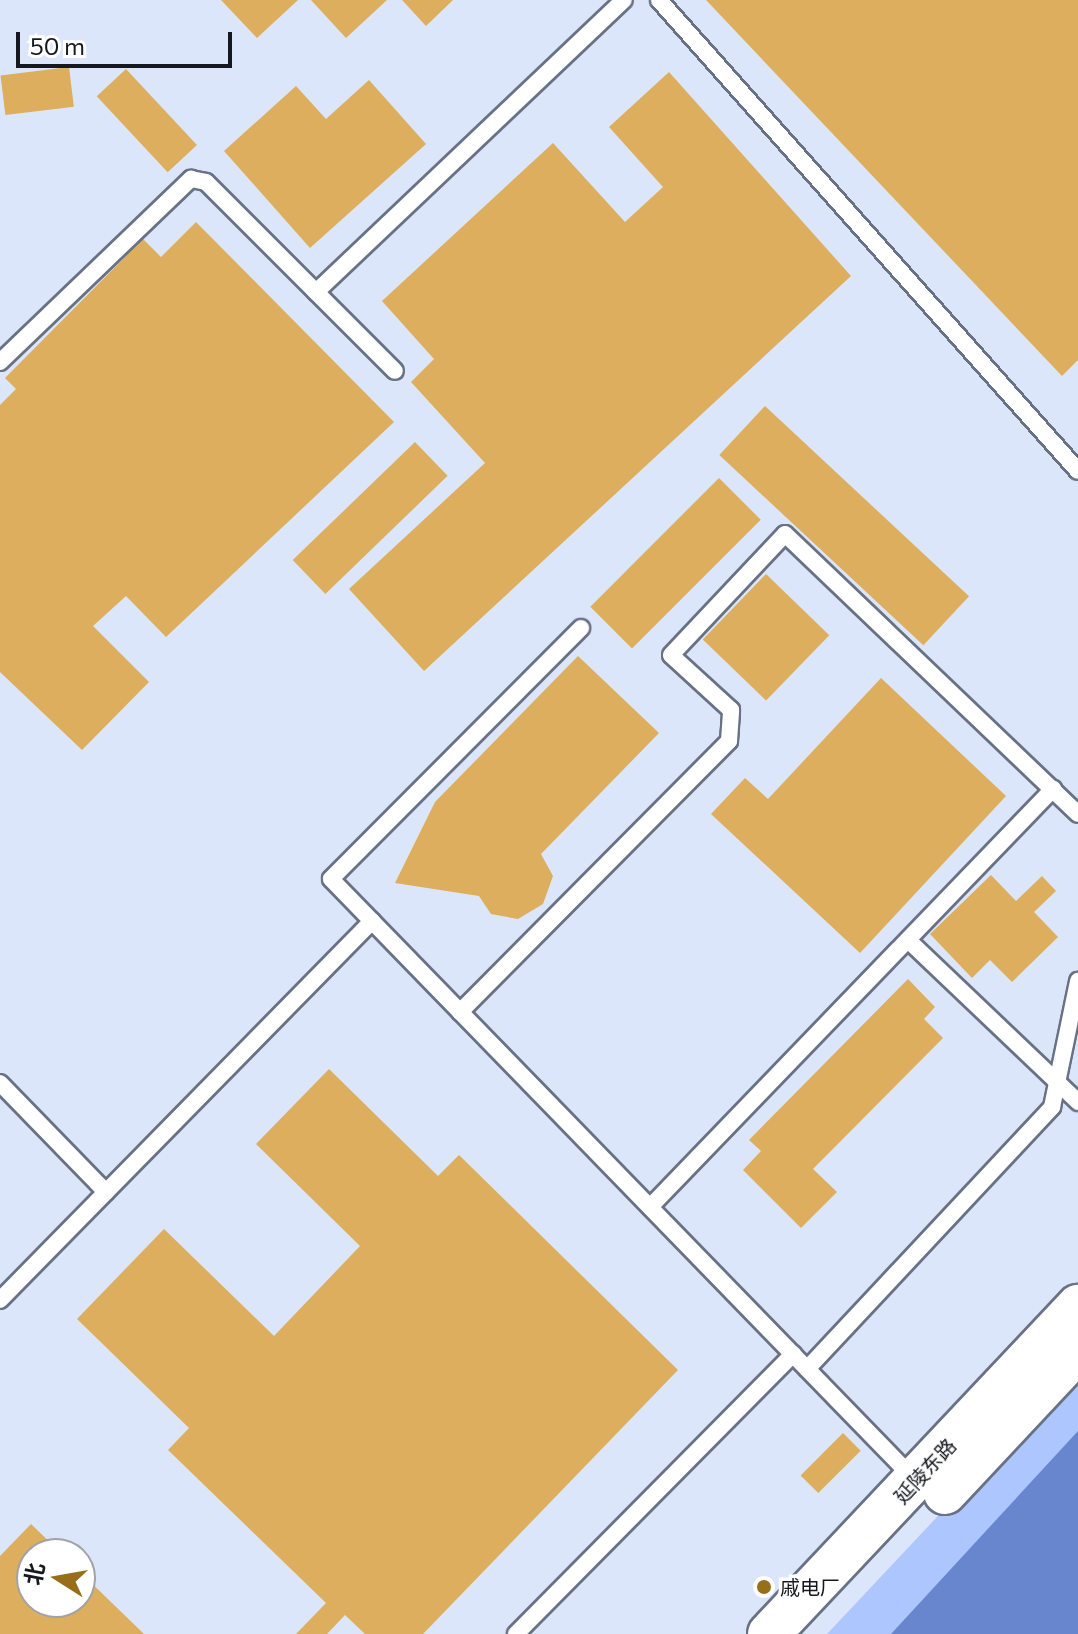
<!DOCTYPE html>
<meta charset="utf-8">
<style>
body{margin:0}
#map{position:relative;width:1078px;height:1634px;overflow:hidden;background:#dce6fa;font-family:Commissioner,"Noto Sans SC",sans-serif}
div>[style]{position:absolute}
.green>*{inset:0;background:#adc6fd}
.water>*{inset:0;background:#6886cd}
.building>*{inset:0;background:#dcae5d;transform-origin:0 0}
.roads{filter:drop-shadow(2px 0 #697284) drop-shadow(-2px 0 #697284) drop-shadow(0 2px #697284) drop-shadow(0 -2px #697284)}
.service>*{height:16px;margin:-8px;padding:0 8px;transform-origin:8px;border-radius:8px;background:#fff}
.secondary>*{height:42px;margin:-21px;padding:0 21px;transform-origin:21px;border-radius:21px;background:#fff}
.dots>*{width:22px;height:22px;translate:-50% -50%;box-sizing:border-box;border:4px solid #fff;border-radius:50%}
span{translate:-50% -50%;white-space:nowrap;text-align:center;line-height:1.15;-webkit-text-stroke:7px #fff;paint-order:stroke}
.street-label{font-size:20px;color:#15181f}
.poi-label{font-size:20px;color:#15181f}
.left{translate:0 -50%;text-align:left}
.north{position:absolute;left:16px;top:1538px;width:80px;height:80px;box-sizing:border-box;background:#fff;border:2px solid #a1a3a5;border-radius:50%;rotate:281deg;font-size:22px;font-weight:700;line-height:32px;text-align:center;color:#15181f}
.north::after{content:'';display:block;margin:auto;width:28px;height:36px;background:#976e1a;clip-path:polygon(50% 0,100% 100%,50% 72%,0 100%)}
.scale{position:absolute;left:16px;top:32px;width:216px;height:36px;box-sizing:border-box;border:4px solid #15181f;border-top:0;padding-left:10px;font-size:24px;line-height:28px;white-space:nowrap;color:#15181f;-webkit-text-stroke:6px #fff;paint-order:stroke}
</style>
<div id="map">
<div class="green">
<i style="clip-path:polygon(1078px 1367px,1078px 1462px,909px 1634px,827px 1634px)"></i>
</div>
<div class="water">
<i style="clip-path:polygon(1078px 1431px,1078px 1634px,891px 1634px)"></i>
</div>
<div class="building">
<i style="clip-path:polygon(221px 0,298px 0,257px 38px)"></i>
<i style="clip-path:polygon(311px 0,387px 0,346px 38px)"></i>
<i style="clip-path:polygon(402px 0,453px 0,426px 26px)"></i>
<i style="clip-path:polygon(706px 0,1078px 0,1078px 360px,1062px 376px)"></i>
<i style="left:69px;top:67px;width:40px;height:69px;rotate:83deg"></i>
<i style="left:126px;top:69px;width:104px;height:40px;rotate:47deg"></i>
<i style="clip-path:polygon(669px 72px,851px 276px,424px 671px,349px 589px,485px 463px,411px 382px,434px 359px,382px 301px,553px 143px,625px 222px,663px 187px,609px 127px)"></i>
<i style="clip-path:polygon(369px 80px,426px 144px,310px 248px,224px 151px,296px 86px,326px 119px)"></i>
<i style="clip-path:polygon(196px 222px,394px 422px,166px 637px,126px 596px,93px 626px,149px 682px,82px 750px,0 672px,0 405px,16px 389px,5px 378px,143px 239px,161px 257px)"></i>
<i style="left:765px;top:406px;width:279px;height:67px;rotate:43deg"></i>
<i style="left:415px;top:442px;width:47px;height:170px;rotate:46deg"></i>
<i style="left:719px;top:478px;width:59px;height:182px;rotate:45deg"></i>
<i style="left:766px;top:574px;width:88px;height:91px;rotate:44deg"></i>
<i style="clip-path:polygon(578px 656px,659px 733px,541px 854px,553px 876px,543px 904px,518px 919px,491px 914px,479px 896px,395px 883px,435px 802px)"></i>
<i style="clip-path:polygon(881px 678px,1006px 796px,860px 953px,711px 814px,745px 778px,768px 799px)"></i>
<i style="clip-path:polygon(991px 875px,1016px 901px,1042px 876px,1056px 891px,1034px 912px,1058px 937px,1012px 982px,990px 960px,972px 978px,930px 934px)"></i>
<i style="clip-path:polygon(908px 979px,935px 1007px,924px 1019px,943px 1038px,813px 1169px,837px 1192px,801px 1228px,743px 1170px,761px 1151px,749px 1140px)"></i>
<i style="clip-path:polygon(329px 1069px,438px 1176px,459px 1155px,678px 1370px,423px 1634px,365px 1634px,345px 1615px,327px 1634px,296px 1634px,326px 1603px,168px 1450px,189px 1428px,77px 1319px,164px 1229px,274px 1336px,360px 1246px,256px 1144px)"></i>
<i style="left:843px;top:1433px;width:25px;height:60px;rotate:45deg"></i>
<i style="clip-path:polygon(31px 1524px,62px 1554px,32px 1554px,32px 1602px,80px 1602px,80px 1572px,144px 1634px,0 1634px,0 1556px)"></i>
</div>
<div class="roads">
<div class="service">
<i style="left:659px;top:0;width:630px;rotate:48.34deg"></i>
<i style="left:316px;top:292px;width:424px;rotate:-43.5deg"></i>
<i style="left:0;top:362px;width:265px;rotate:-43.8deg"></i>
<i style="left:191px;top:179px;width:15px;rotate:11deg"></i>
<i style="left:206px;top:182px;width:267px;rotate:45deg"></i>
<i style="left:581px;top:628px;width:354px;rotate:134.9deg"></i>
<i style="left:331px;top:879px;width:838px;rotate:45.82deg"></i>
<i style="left:908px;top:940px;width:235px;rotate:43.6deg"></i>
<i style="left:460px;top:1012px;width:382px;rotate:-45.2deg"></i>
<i style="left:729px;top:741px;width:31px;rotate:-86deg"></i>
<i style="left:731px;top:710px;width:81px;rotate:-137.5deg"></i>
<i style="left:671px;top:655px;width:166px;rotate:-46.7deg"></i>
<i style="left:785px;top:534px;width:405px;rotate:43.7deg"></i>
<i style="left:0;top:1083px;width:152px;rotate:45.8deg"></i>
<i style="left:650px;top:1207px;width:581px;rotate:-46.05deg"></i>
<i style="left:0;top:1300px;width:531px;rotate:-45.53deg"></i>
<i style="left:807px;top:1369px;width:359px;rotate:-46.9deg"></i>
<i style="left:1052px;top:1107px;width:129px;rotate:-78.3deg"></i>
<i style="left:516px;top:1634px;width:394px;rotate:-45.3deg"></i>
</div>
<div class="secondary">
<i style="left:945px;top:1493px;width:195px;rotate:-46.9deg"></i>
<i style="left:769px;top:1634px;width:451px;rotate:-46.7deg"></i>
</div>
</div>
<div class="dots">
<i style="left:764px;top:1587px;background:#976e1a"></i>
</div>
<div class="street-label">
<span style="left:925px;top:1471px;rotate:-47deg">延陵东路</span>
</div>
<div class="poi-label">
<span class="left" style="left:780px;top:1587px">戚电厂</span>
</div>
<div class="north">北</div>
<div class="scale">50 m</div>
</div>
